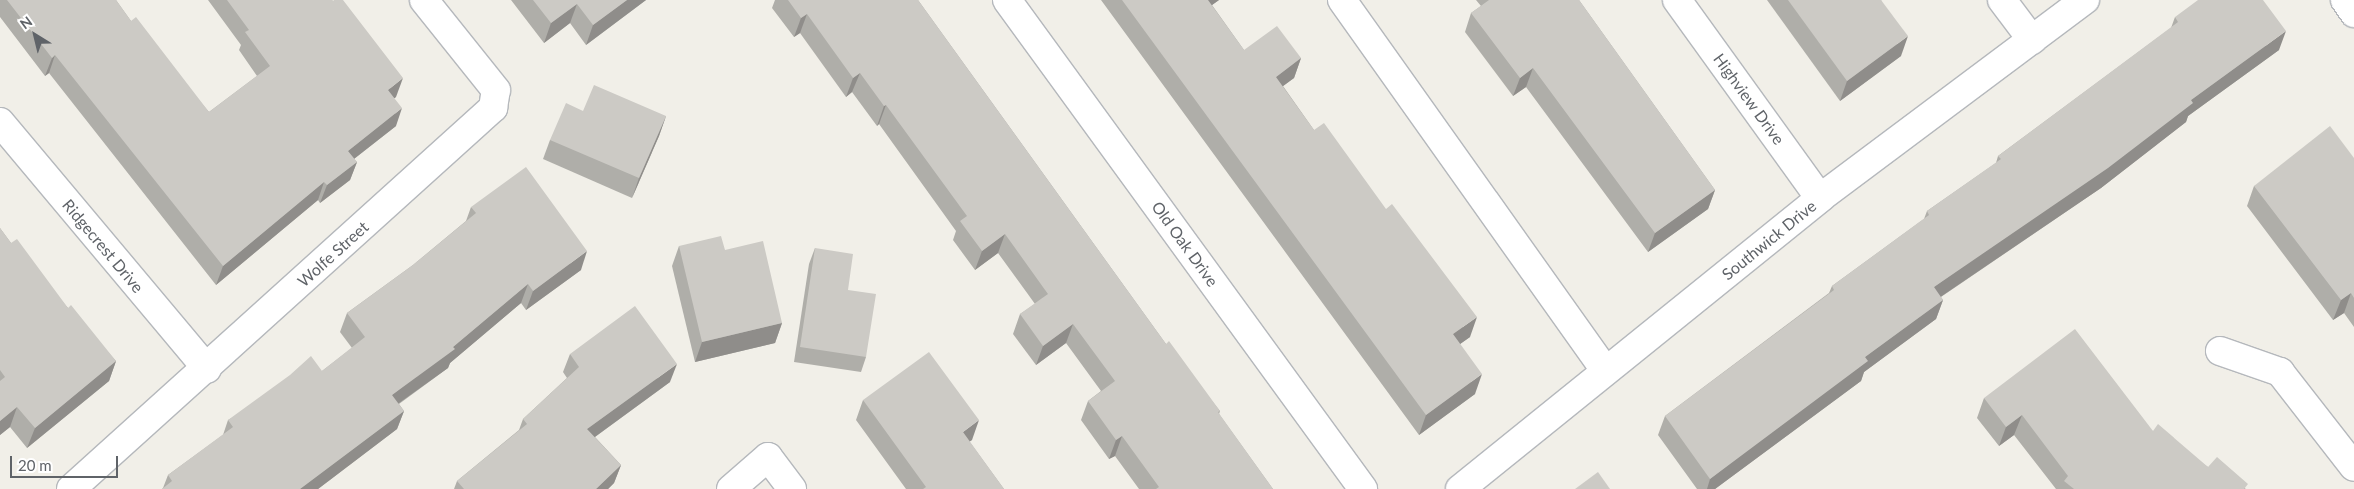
<!DOCTYPE html>
<style>
body{margin:0}
#map{position:relative;width:2354px;height:489px;overflow:hidden;background:#f1efe8;font-family:Lato,sans-serif}
div>[style]{position:absolute}
.roads{filter:drop-shadow(1px 0 #b5b8bc) drop-shadow(-1px 0 #b5b8bc) drop-shadow(0 1px #b5b8bc) drop-shadow(0 -1px #b5b8bc)}
.minor>*{height:28px;margin:-14px;padding:0 14px;transform-origin:14px;border-radius:14px;background:#fff}
.wall>*{inset:0;background:#afaea9}
.shaded-wall>*{inset:0;background:#8f8d8a}
.building>*{inset:0;background:#cccac5}
span{translate:-50% -50%;white-space:nowrap;text-align:center;line-height:1.15;-webkit-text-stroke:4px #fff;paint-order:stroke}
.street-label{font-size:16px;color:#5f6368}
.north{position:absolute;left:10px;top:10px;width:50px;height:50px;-webkit-text-stroke:4px #fff;paint-order:stroke;rotate:324deg;font-size:14px;font-weight:700;line-height:20px;text-align:center;color:#5f6368}
.north::after{content:'';display:block;margin:auto;width:18px;height:22px;background:#5f6368;clip-path:polygon(50% 0,100% 100%,50% 72%,0 100%)}
.scale{position:absolute;left:10px;top:456px;width:108px;height:22px;box-sizing:border-box;border:2px solid #5f6368;border-top:0;padding-left:6px;font-size:15px;line-height:18px;white-space:nowrap;color:#5f6368;-webkit-text-stroke:4px #fff;paint-order:stroke}
</style>
<div id="map">
<div class="roads">
<div class="minor">
<i style="left:1007px;top:0;width:605px;rotate:53.94deg"></i>
<i style="left:1342px;top:0;width:455px;rotate:54.6deg"></i>
<i style="left:1677px;top:0;width:244px;rotate:54.2deg"></i>
<i style="left:2002px;top:0;width:50px;rotate:53.1deg"></i>
<i style="left:2345px;top:0;width:16px;rotate:55deg"></i>
<i style="left:0;top:122px;width:322px;rotate:50deg"></i>
<i style="left:2220px;top:351px;width:64px;rotate:19.3deg"></i>
<i style="left:2280px;top:372px;width:120px;rotate:52.1deg"></i>
<i style="left:71px;top:489px;width:569px;rotate:-42.08deg"></i>
<i style="left:493px;top:108px;width:18px;rotate:-81deg"></i>
<i style="left:496px;top:90px;width:115px;rotate:-128.7deg"></i>
<i style="left:731px;top:489px;width:49px;rotate:-40.9deg"></i>
<i style="left:768px;top:457px;width:40px;rotate:53deg"></i>
<i style="left:1460px;top:489px;width:463px;rotate:-38.9deg"></i>
<i style="left:1820px;top:198px;width:331px;rotate:-36.8deg"></i>
</div>
</div>
<div class="wall">
<i style="clip-path:polygon(0 0,116px 0,131px 21px,209px 112px,257px 76px,239px 50px,241px 45px,208px 0,332px 0,396px 97px,394px 98px,396px 126px,354px 159px,357px 162px,350px 180px,320px 203px,318px 200px,216px 285px,49px 73px,45px 76px,0 17px)"></i>
<i style="clip-path:polygon(511px 0,646px 0,586px 45px,570px 23px,544px 43px)"></i>
<i style="clip-path:polygon(775px 0,918px 0,1166px 344px,1220px 411px,1219px 414px,1273px 489px,1139px 489px,1115px 456px,1109px 459px,1081px 420px,1088px 401px,1101px 391px,1066px 343px,1036px 365px,1013px 334px,1020px 314px,1035px 304px,998px 253px,975px 270px,953px 240px,956px 231px,879px 124px,877px 126px,852px 92px,846px 97px,800px 33px,794px 37px,772px 8px)"></i>
<i style="clip-path:polygon(1101px 0,1219px 0,1212px 5px,1244px 50px,1301px 58px,1294px 78px,1283px 86px,1314px 130px,1470px 337px,1460px 344px,1475px 394px,1419px 435px)"></i>
<i style="clip-path:polygon(1476px 0,1579px 0,1715px 190px,1708px 209px,1648px 252px,1526px 87px,1513px 96px,1465px 32px,1471px 13px,1481px 6px)"></i>
<i style="clip-path:polygon(1767px 0,1881px 0,1901px 56px,1840px 101px)"></i>
<i style="clip-path:polygon(2175px 17px,2279px 50px,2188px 116px,2186px 122px,2101px 188px,1941px 297px,1943px 300px,1936px 319px,1864px 372px,1861px 381px,1715px 489px,1697px 489px,1658px 435px,1665px 416px,1829px 293px,1832px 286px,1924px 219px,1927px 211px,1996px 163px,1998px 156px,2171px 28px)"></i>
<i style="clip-path:polygon(666px 116px,659px 136px,632px 198px,543px 159px,550px 140px)"></i>
<i style="clip-path:polygon(2354px 158px,2354px 327px,2344px 313px,2333px 320px,2247px 206px,2254px 186px)"></i>
<i style="clip-path:polygon(471px 207px,581px 270px,526px 310px,521px 303px,450px 363px,448px 368px,399px 404px,404px 411px,397px 429px,318px 489px,162px 489px,163px 488px,168px 475px,223px 435px,228px 420px,322px 371px,352px 348px,340px 332px,347px 313px,413px 265px,466px 221px)"></i>
<i style="clip-path:polygon(0 228px,11px 243px,68px 308px,116px 361px,109px 381px,27px 448px,10px 427px,0 435px)"></i>
<i style="clip-path:polygon(679px 246px,725px 250px,782px 323px,775px 343px,695px 362px,672px 266px)"></i>
<i style="clip-path:polygon(815px 248px,848px 290px,866px 357px,861px 372px,794px 362px,809px 264px)"></i>
<i style="clip-path:polygon(570px 354px,670px 382px,595px 437px,621px 465px,614px 483px,608px 489px,454px 489px,457px 481px,519px 430px,523px 419px,567px 378px,563px 372px)"></i>
<i style="clip-path:polygon(1984px 398px,2153px 431px,2208px 467px,2246px 489px,2056px 489px,2014px 435px,1999px 446px,1977px 418px)"></i>
<i style="clip-path:polygon(863px 400px,972px 440px,969px 441px,1004px 489px,906px 489px,856px 420px)"></i>
</div>
<div class="shaded-wall">
<i style="clip-path:polygon(627px 0,646px 0,586px 45px,593px 25px)"></i>
<i style="clip-path:polygon(1203px 0,1219px 0,1198px 15px)"></i>
<i style="clip-path:polygon(577px 4px,570px 23px,544px 43px,551px 23px)"></i>
<i style="clip-path:polygon(807px 14px,800px 33px,794px 37px,801px 18px)"></i>
<i style="clip-path:polygon(2286px 31px,2279px 50px,2188px 116px,2186px 122px,2101px 188px,1927px 306px,1934px 287px)"></i>
<i style="clip-path:polygon(1908px 36px,1901px 56px,1840px 101px,1847px 81px)"></i>
<i style="clip-path:polygon(55px 55px,49px 73px,45px 76px,52px 58px)"></i>
<i style="clip-path:polygon(1301px 58px,1294px 78px,1268px 97px,1276px 77px)"></i>
<i style="clip-path:polygon(1533px 68px,1526px 87px,1513px 96px,1520px 78px)"></i>
<i style="clip-path:polygon(860px 73px,852px 92px,846px 97px,853px 78px)"></i>
<i style="clip-path:polygon(403px 78px,396px 97px,381px 108px,388px 90px)"></i>
<i style="clip-path:polygon(886px 105px,879px 124px,877px 126px,884px 106px)"></i>
<i style="clip-path:polygon(402px 108px,396px 126px,341px 169px,348px 151px)"></i>
<i style="clip-path:polygon(666px 116px,659px 136px,632px 198px,639px 178px)"></i>
<i style="clip-path:polygon(357px 162px,350px 180px,320px 203px,327px 185px)"></i>
<i style="clip-path:polygon(324px 182px,318px 200px,216px 285px,223px 266px)"></i>
<i style="clip-path:polygon(1715px 190px,1708px 209px,1648px 252px,1655px 233px)"></i>
<i style="clip-path:polygon(1005px 234px,998px 253px,975px 270px,982px 251px)"></i>
<i style="clip-path:polygon(587px 251px,581px 270px,526px 310px,533px 291px)"></i>
<i style="clip-path:polygon(528px 284px,521px 303px,450px 363px,448px 368px,385px 413px,392px 395px,453px 347px)"></i>
<i style="clip-path:polygon(2351px 293px,2344px 313px,2333px 320px,2341px 300px)"></i>
<i style="clip-path:polygon(1943px 300px,1936px 319px,1864px 372px,1861px 381px,1715px 489px,1707px 489px,1710px 479px,1865px 357px)"></i>
<i style="clip-path:polygon(1477px 317px,1470px 337px,1446px 354px,1453px 334px)"></i>
<i style="clip-path:polygon(782px 323px,775px 343px,695px 362px,702px 342px)"></i>
<i style="clip-path:polygon(1073px 324px,1066px 343px,1036px 365px,1043px 346px)"></i>
<i style="clip-path:polygon(116px 361px,109px 381px,27px 448px,35px 428px)"></i>
<i style="clip-path:polygon(677px 364px,670px 382px,581px 447px,587px 429px)"></i>
<i style="clip-path:polygon(1482px 374px,1475px 394px,1419px 435px,1426px 415px)"></i>
<i style="clip-path:polygon(17px 407px,10px 427px,0 435px,0 421px)"></i>
<i style="clip-path:polygon(404px 411px,397px 429px,318px 489px,300px 489px)"></i>
<i style="clip-path:polygon(2022px 415px,2014px 435px,1999px 446px,2006px 427px)"></i>
<i style="clip-path:polygon(979px 420px,972px 440px,955px 452px,963px 432px)"></i>
<i style="clip-path:polygon(1122px 436px,1115px 456px,1109px 459px,1116px 440px)"></i>
<i style="clip-path:polygon(621px 465px,614px 483px,608px 489px,596px 489px)"></i>
</div>
<div class="building">
<i style="clip-path:polygon(7px 0,116px 0,131px 21px,136px 17px,209px 112px,270px 66px,245px 32px,249px 30px,227px 0,332px 0,333px 1px,334px 0,343px 0,403px 78px,388px 90px,402px 108px,348px 151px,357px 162px,327px 185px,324px 182px,223px 266px,55px 55px,52px 58px)"></i>
<i style="clip-path:polygon(533px 0,627px 0,593px 25px,577px 4px,551px 23px)"></i>
<i style="clip-path:polygon(788px 0,918px 0,1166px 344px,1169px 341px,1220px 411px,1218px 412px,1273px 489px,1156px 489px,1159px 487px,1122px 436px,1116px 440px,1088px 401px,1115px 381px,1073px 324px,1043px 346px,1020px 314px,1048px 294px,1005px 234px,982px 251px,960px 221px,967px 216px,886px 105px,884px 106px,860px 73px,853px 78px,807px 14px,801px 18px)"></i>
<i style="clip-path:polygon(1122px 0,1208px 0,1244px 50px,1277px 26px,1301px 58px,1276px 77px,1314px 130px,1324px 123px,1386px 209px,1392px 204px,1477px 317px,1453px 334px,1482px 374px,1426px 415px)"></i>
<i style="clip-path:polygon(1489px 0,1579px 0,1715px 190px,1655px 233px,1533px 68px,1520px 78px,1471px 13px)"></i>
<i style="clip-path:polygon(1788px 0,1881px 0,1908px 36px,1847px 81px)"></i>
<i style="clip-path:polygon(2198px 0,2263px 0,2286px 31px,2191px 100px,2193px 103px,2108px 168px,1934px 287px,1943px 300px,1865px 357px,1868px 361px,1710px 479px,1665px 416px,1834px 290px,1832px 286px,1929px 215px,1927px 211px,2001px 159px,1998px 156px,2178px 22px,2175px 17px)"></i>
<i style="clip-path:polygon(594px 85px,666px 116px,639px 178px,550px 140px,566px 103px,583px 111px)"></i>
<i style="clip-path:polygon(2330px 126px,2354px 158px,2354px 298px,2351px 293px,2341px 300px,2254px 186px)"></i>
<i style="clip-path:polygon(526px 167px,587px 251px,533px 291px,528px 284px,453px 347px,455px 349px,392px 395px,404px 411px,300px 489px,162px 489px,172px 481px,168px 475px,233px 427px,228px 420px,290px 375px,311px 356px,322px 371px,365px 337px,347px 313px,413px 265px,476px 213px,471px 207px)"></i>
<i style="clip-path:polygon(0 228px,11px 243px,17px 239px,68px 308px,71px 305px,116px 361px,35px 428px,17px 407px,0 421px,0 381px,5px 377px,0 370px)"></i>
<i style="clip-path:polygon(721px 236px,725px 250px,763px 241px,782px 323px,702px 342px,679px 246px)"></i>
<i style="clip-path:polygon(815px 248px,853px 254px,848px 290px,876px 294px,866px 357px,800px 347px)"></i>
<i style="clip-path:polygon(635px 306px,677px 364px,587px 429px,621px 465px,596px 489px,464px 489px,457px 481px,527px 424px,523px 419px,579px 367px,570px 354px)"></i>
<i style="clip-path:polygon(2075px 329px,2153px 431px,2158px 424px,2208px 467px,2217px 457px,2248px 484px,2244px 489px,2074px 489px,2064px 481px,2068px 476px,2022px 415px,2006px 427px,1984px 398px)"></i>
<i style="clip-path:polygon(929px 352px,979px 420px,963px 432px,1004px 489px,923px 489px,926px 487px,863px 400px)"></i>
<i style="clip-path:polygon(1598px 472px,1610px 489px,1575px 489px)"></i>
</div>
<div class="street-label">
<span style="left:1749px;top:99px;rotate:54deg">Highview Drive</span>
<span style="left:1769px;top:240px;rotate:-39deg">Southwick Drive</span>
<span style="left:1185px;top:244px;rotate:54deg">Old Oak Drive</span>
<span style="left:103px;top:246px;rotate:50deg">Ridgecrest Drive</span>
<span style="left:333px;top:254px;rotate:-42deg">Wolfe Street</span>
</div>
<div class="north">N</div>
<div class="scale">20 m</div>
</div>
